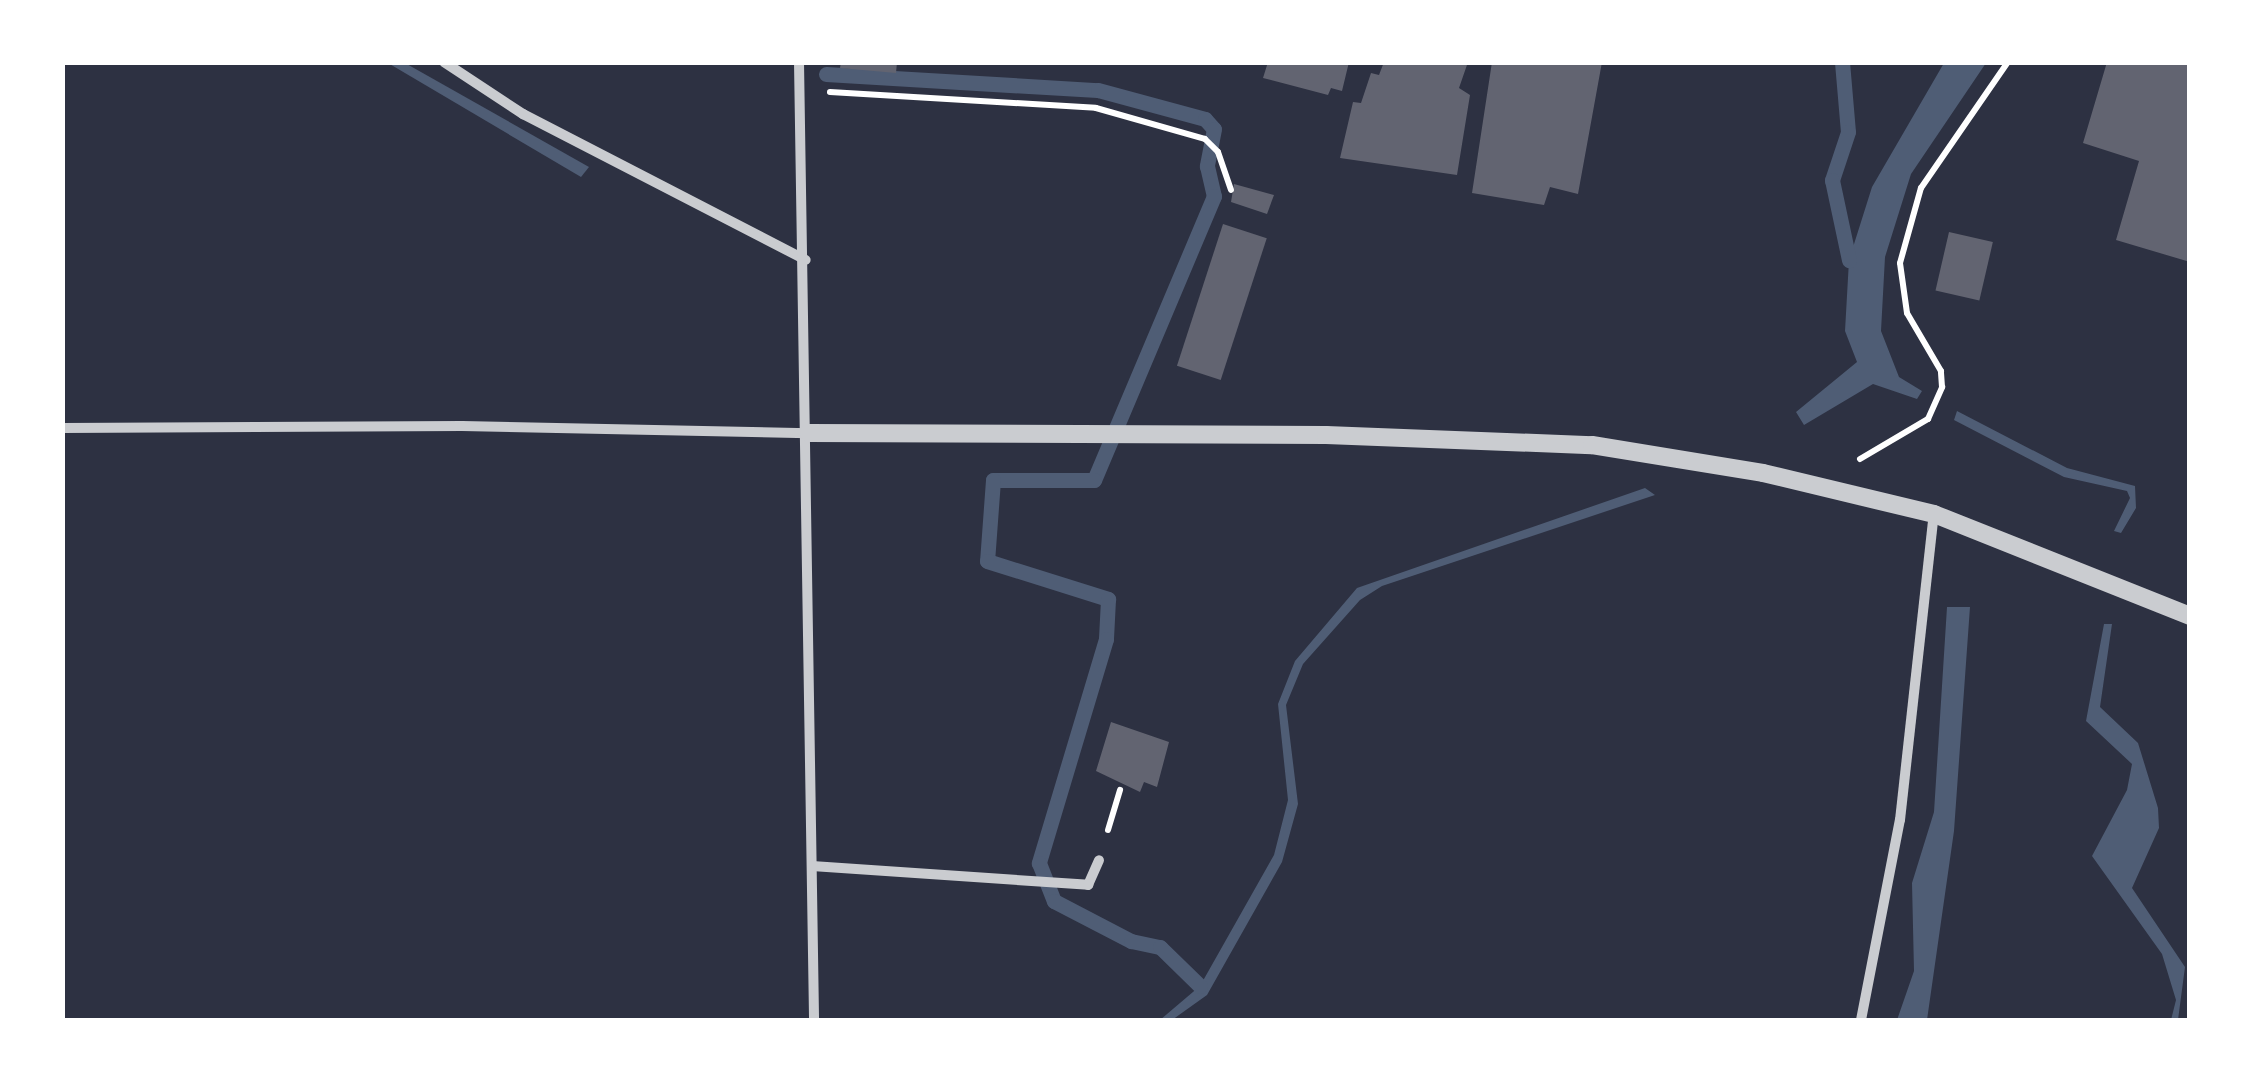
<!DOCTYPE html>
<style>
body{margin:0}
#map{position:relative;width:2252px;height:1083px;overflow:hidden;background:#2d3142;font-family:"Noto Serif",serif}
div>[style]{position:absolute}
.water>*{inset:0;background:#4f5d75}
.stream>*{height:15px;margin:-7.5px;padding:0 7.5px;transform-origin:7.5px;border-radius:7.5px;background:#4f5d75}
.building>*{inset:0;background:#626471;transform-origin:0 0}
.path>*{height:6px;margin:-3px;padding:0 3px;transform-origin:3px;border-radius:3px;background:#fff}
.minor>*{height:10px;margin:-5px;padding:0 5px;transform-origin:5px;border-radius:5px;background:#caccd0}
.tertiary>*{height:18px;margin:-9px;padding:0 9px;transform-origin:9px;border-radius:9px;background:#caccd0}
span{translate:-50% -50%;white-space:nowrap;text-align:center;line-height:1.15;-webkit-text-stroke:10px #fff;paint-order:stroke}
.frame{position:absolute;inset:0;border:65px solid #fff;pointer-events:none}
</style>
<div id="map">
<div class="water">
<i style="clip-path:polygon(388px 63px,405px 63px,589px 167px,581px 177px)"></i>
<i style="clip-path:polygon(1944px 63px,1986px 63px,1911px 174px,1885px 257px,1881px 331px,1899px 377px,1922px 391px,1917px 399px,1873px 384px,1804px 425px,1796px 412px,1857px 362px,1845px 331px,1849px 260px,1872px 187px)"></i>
<i style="clip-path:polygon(1957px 411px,2067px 468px,2135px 486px,2136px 508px,2121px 533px,2114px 531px,2130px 498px,2127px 491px,2064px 477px,1954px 420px)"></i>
<i style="clip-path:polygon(1645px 488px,1655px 495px,1382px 586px,1360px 600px,1303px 664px,1286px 705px,1298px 804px,1282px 862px,1207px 995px,1172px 1020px,1160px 1020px,1200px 986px,1274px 855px,1288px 800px,1278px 704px,1295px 661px,1357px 588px)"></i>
<i style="clip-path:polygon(1947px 607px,1970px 607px,1954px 831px,1927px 1020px,1897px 1020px,1914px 971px,1912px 883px,1934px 812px)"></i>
<i style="clip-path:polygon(2104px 624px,2112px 624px,2100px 707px,2138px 743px,2158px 808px,2159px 828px,2132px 888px,2185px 967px,2178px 1020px,2171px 1020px,2176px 1000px,2162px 954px,2092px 856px,2127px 790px,2132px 764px,2086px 721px)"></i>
</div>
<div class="stream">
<i style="left:1842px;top:62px;width:70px;rotate:85.1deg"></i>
<i style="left:1848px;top:132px;width:51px;rotate:108.4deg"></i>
<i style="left:1832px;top:180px;width:82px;rotate:78deg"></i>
<i style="left:826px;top:74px;width:272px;rotate:3.4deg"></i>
<i style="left:1098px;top:90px;width:111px;rotate:15.2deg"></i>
<i style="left:1205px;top:119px;width:13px;rotate:48deg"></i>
<i style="left:1214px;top:129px;width:38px;rotate:101deg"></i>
<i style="left:1207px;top:166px;width:31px;rotate:77deg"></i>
<i style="left:1214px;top:196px;width:308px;rotate:112.9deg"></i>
<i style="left:1094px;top:480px;width:101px;rotate:180deg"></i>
<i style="left:993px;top:480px;width:81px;rotate:94.2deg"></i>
<i style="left:987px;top:561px;width:127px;rotate:17.4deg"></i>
<i style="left:1108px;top:599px;width:40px;rotate:92.9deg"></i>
<i style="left:1106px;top:639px;width:234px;rotate:106.7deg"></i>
<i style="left:1039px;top:863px;width:41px;rotate:68.5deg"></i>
<i style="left:1054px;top:901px;width:87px;rotate:27.5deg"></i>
<i style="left:1131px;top:941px;width:30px;rotate:12deg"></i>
<i style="left:1160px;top:947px;width:56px;rotate:44.3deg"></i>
</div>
<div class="building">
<i style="clip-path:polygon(841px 62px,897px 62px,896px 73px,840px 68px)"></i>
<i style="clip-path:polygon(1268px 62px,1349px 62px,1342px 91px,1331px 88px,1328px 95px,1263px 78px)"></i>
<i style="clip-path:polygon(1384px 62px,1468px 62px,1459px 88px,1470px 95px,1457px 175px,1340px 158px,1353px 102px,1361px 103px,1371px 73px,1379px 75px)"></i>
<i style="clip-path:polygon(1492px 62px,1602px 62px,1578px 194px,1550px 187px,1544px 205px,1472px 193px)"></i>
<i style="clip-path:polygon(2107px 62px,2190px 62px,2190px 262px,2116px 240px,2139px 161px,2083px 143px)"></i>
<i style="clip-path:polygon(1234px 184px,1274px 195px,1267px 214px,1231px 202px)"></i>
<i style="left:1223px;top:224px;width:46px;height:149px;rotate:18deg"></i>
<i style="left:1949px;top:232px;width:45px;height:60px;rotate:13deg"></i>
<i style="clip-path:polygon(1111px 722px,1169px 742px,1157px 787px,1144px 782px,1140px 792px,1096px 771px)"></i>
</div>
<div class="path">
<i style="left:830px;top:92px;width:266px;rotate:3.4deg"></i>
<i style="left:1096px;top:108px;width:113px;rotate:15.9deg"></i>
<i style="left:1205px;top:139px;width:18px;rotate:45deg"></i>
<i style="left:1218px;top:152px;width:40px;rotate:71.1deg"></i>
<i style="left:1860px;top:459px;width:79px;rotate:-30.5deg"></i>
<i style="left:1928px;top:419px;width:35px;rotate:-66deg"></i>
<i style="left:1942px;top:387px;width:16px;rotate:-94deg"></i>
<i style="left:1941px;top:371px;width:67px;rotate:-120.4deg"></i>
<i style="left:1907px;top:313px;width:50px;rotate:-98deg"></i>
<i style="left:1900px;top:263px;width:78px;rotate:-74.4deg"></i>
<i style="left:1921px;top:188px;width:153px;rotate:-55.4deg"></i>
<i style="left:1108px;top:830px;width:42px;rotate:-73.3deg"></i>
</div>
<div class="minor">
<i style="left:444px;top:62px;width:95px;rotate:33.4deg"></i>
<i style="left:523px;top:114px;width:318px;rotate:27.3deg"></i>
<i style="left:799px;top:62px;width:958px;rotate:89.1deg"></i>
<i style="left:62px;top:428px;width:400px;rotate:-0.3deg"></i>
<i style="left:462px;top:426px;width:347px;rotate:1.2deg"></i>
<i style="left:812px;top:866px;width:277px;rotate:3.9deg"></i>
<i style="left:1088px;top:885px;width:27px;rotate:-66deg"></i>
<i style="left:1861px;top:1020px;width:204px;rotate:-79deg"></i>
<i style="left:1900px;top:820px;width:308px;rotate:-83.7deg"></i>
</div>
<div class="tertiary">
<i style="left:809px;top:433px;width:517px;rotate:0.22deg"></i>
<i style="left:1326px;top:435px;width:266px;rotate:2.2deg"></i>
<i style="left:1592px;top:445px;width:173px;rotate:9.3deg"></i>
<i style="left:1763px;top:473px;width:176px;rotate:13.5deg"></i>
<i style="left:1934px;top:514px;width:276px;rotate:21.7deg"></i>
</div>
<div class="frame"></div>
</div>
